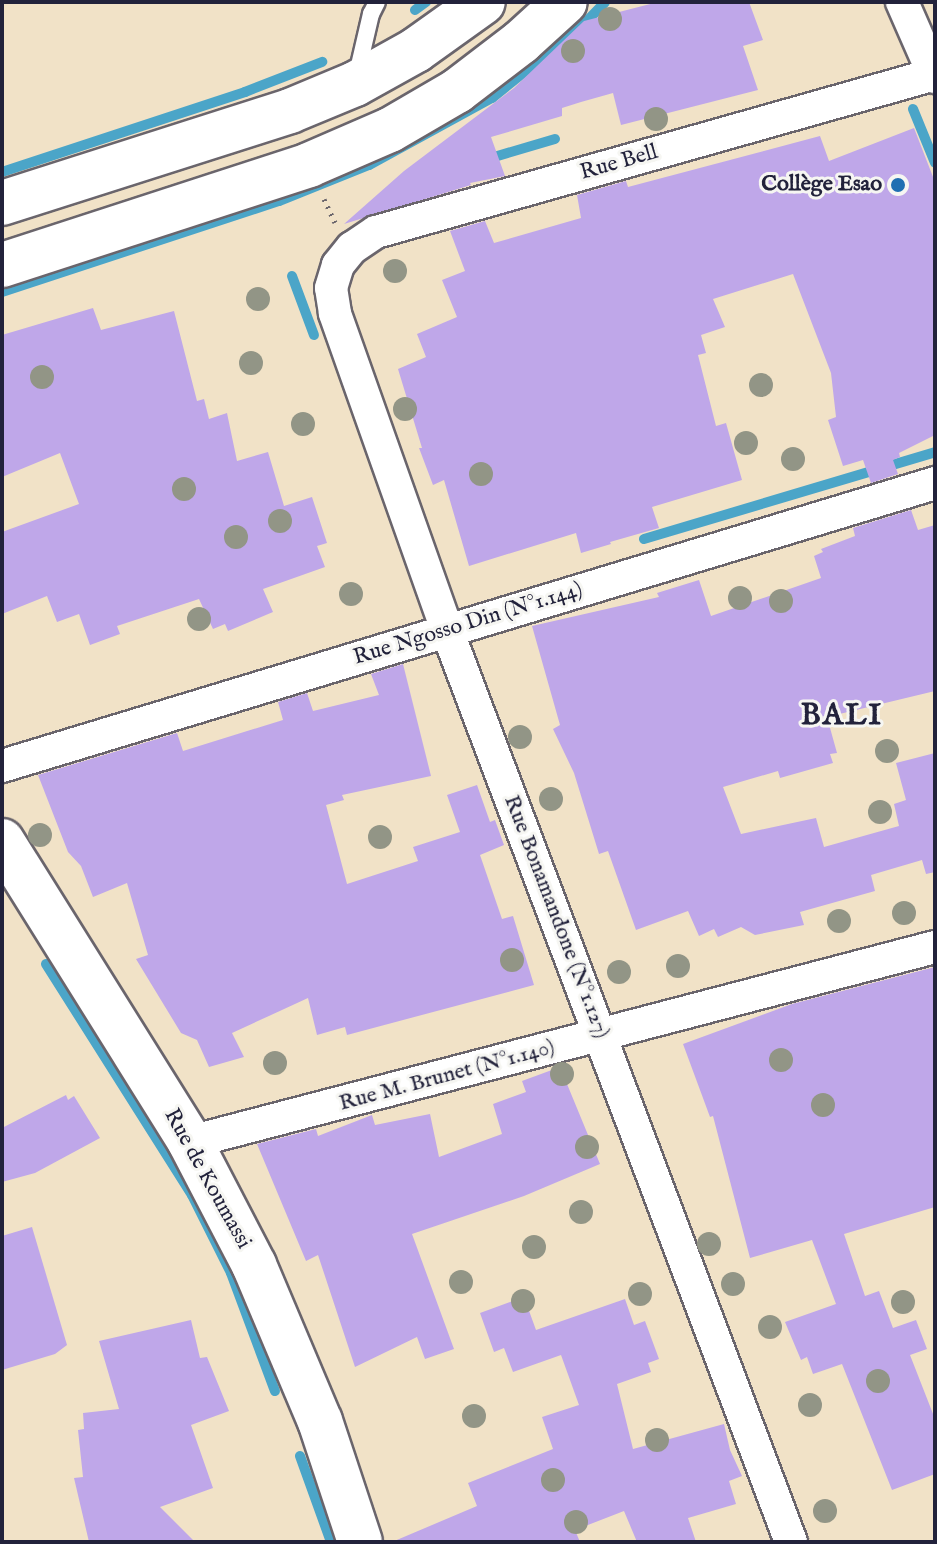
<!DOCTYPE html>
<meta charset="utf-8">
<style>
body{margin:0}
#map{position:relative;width:937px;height:1544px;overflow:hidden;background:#f1e2c7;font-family:"IM FELL English",serif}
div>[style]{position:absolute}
.stream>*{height:10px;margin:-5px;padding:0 5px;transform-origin:5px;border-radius:5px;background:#4ba5c8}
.building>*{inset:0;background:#bfa7e9}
.path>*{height:5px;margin-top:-2.5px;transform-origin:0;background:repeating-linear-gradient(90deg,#6a656c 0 2px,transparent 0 8px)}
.roads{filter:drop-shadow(2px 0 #6a656c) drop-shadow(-2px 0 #6a656c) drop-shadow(0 2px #6a656c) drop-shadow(0 -2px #6a656c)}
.service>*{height:16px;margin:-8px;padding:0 8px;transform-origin:8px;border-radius:8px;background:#fff}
.minor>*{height:32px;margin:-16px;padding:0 16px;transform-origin:16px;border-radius:16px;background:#fff}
.secondary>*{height:44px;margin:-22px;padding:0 22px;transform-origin:22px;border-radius:22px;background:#fff}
.primary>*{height:44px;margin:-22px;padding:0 22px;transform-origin:22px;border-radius:22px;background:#fff}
.trees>*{width:24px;height:24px;margin:-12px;border-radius:50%;background:#929586}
.dots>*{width:22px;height:22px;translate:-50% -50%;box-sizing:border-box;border:4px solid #f6f6f2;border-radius:50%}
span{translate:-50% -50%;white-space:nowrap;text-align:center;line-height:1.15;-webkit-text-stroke:6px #f6f6f2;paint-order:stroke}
.street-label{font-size:22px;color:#22223b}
.poi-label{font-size:22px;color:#22223b;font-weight:700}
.right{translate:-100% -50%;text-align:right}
.district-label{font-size:30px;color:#22223b;font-weight:700;letter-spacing:2px}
.frame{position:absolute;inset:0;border:4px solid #22223b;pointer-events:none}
</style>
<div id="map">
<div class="stream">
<i style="left:415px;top:10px;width:14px;rotate:-36deg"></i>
<i style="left:913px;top:109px;width:58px;rotate:67.8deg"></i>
<i style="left:484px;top:160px;width:74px;rotate:-16.5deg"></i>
<i style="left:2px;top:172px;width:256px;rotate:-18.2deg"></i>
<i style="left:245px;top:92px;width:83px;rotate:-21.3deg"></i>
<i style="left:292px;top:276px;width:63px;rotate:69.6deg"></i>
<i style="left:2px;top:292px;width:292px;rotate:-18.2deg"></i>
<i style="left:279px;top:201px;width:97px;rotate:-21.8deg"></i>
<i style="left:369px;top:165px;width:140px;rotate:-28.6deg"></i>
<i style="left:492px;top:98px;width:118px;rotate:-38.8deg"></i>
<i style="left:584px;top:24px;width:30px;rotate:-46deg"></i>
<i style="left:644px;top:539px;width:304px;rotate:-16.6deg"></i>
<i style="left:46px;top:964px;width:273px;rotate:57.7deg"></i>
<i style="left:192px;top:1195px;width:87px;rotate:63.4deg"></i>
<i style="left:231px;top:1273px;width:126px;rotate:69.6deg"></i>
<i style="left:300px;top:1456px;width:91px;rotate:70.2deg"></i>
</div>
<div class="building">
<i style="clip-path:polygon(658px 2px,749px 2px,763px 40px,743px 46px,758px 90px,621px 125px,613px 93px,581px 102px,562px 108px,562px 116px,491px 137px,505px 176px,470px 183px,471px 185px,344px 224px,404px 171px,514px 88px,584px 21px)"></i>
<i style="clip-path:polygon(914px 128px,935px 182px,935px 435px,899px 453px,900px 457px,893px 460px,898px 474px,871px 483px,863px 460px,843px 466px,828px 420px,836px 417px,831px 373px,793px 274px,713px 299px,725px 327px,701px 335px,706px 353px,698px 355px,716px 426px,726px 423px,742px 480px,652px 507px,659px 528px,610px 542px,611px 544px,581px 553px,576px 533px,469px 566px,444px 480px,433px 485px,419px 448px,422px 448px,398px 369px,426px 357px,417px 334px,457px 317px,442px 280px,465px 271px,450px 231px,485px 221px,494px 243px,581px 218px,577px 195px,626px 181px,628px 187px,820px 136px,829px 161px)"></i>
<i style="clip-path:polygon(93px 308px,101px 330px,174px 311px,197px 401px,204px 399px,209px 419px,227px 413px,237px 461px,268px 452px,284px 506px,312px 497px,327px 543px,317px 546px,325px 567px,263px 589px,273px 612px,228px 631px,225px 624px,213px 629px,199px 599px,117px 626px,120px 634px,90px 645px,79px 614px,57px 622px,47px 596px,2px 614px,2px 532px,79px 504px,60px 453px,2px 477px,2px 335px)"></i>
<i style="clip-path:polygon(911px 510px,918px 530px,935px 525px,935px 691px,827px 717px,837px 753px,830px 754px,833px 763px,780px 778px,778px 771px,723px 787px,741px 834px,816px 818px,824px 847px,899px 826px,894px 804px,906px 800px,896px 763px,935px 753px,935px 872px,926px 874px,922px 860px,871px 875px,875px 891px,800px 912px,804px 925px,755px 935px,741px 927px,718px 937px,714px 929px,699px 936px,688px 911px,636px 930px,608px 851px,599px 854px,574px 773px,553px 729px,560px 725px,532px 626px,659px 597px,657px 593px,699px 580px,711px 616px,821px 578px,814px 556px,823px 552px,821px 549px,855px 536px,853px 528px)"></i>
<i style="clip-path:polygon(403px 664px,431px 776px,342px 795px,344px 800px,326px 805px,347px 884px,418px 861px,413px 847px,460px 832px,447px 795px,477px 785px,490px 822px,495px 820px,504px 845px,480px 855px,502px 919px,513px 916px,534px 985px,347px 1035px,345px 1027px,317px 1035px,308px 998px,232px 1033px,244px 1057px,209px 1067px,197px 1040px,181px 1033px,136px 959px,148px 955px,127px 883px,93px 897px,81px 866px,68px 852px,38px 775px,177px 733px,183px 751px,283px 720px,278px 702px,307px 693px,313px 711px,379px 695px,371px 674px)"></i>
<i style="clip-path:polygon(935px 967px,935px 1207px,844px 1234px,865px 1296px,879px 1291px,893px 1328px,916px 1320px,927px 1349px,910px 1355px,935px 1419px,935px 1474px,892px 1490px,842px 1364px,813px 1374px,807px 1357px,801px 1360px,785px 1322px,836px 1304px,812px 1240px,750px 1258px,713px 1116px,710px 1117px,683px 1044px,792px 1004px)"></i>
<i style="clip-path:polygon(560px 1067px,600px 1164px,524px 1196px,412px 1234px,454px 1349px,425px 1359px,417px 1337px,355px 1367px,318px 1255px,306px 1261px,257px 1144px,316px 1129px,318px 1136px,372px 1115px,375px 1125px,430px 1114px,439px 1157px,502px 1134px,493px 1104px,526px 1092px,522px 1081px)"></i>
<i style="clip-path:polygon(66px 1095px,68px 1100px,74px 1096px,100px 1138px,35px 1173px,2px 1182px,2px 1128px)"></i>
<i style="clip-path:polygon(32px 1227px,67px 1345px,55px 1354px,2px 1370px,2px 1236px)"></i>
<i style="clip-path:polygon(524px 1297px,536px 1330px,625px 1299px,634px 1325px,645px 1321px,659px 1359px,648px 1363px,651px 1372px,617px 1384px,633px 1449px,724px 1424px,730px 1450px,742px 1476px,729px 1481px,736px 1504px,688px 1518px,696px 1542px,637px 1542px,624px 1511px,575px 1530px,580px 1542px,392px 1542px,477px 1506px,468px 1483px,553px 1449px,542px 1417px,579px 1405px,561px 1355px,513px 1372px,504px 1348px,494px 1352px,480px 1313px)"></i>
<i style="clip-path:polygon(191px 1320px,200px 1358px,207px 1357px,229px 1411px,191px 1425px,213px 1488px,160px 1507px,195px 1542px,89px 1542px,74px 1478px,83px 1477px,78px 1430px,84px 1429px,83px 1413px,119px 1409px,99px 1341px)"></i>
</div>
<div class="path">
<i style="left:324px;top:199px;width:26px;rotate:65deg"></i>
</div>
<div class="roads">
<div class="service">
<i style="left:357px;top:74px;width:62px;rotate:-76.9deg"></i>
<i style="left:371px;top:14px;width:13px;rotate:-63deg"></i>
</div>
<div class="minor">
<i style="left:902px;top:2px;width:82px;rotate:66.3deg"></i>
<i style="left:2px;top:766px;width:975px;rotate:-16.87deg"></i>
<i style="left:190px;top:1142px;width:770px;rotate:-14.67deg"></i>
<i style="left:791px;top:1542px;width:975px;rotate:-110.67deg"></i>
<i style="left:447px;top:630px;width:336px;rotate:-109.5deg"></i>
<i style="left:335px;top:313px;width:25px;rotate:-99deg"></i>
<i style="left:331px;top:288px;width:24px;rotate:-73deg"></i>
<i style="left:338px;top:265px;width:22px;rotate:-51deg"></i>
<i style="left:352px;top:248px;width:29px;rotate:-34deg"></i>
<i style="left:376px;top:232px;width:581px;rotate:-15.78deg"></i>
</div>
<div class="secondary">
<i style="left:2px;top:841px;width:355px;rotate:58deg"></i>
<i style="left:190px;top:1142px;width:139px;rotate:62.5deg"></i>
<i style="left:254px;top:1265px;width:169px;rotate:67.1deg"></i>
<i style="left:320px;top:1421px;width:127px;rotate:71.7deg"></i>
</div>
<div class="primary">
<i style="left:2px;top:203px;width:302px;rotate:-17.7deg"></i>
<i style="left:290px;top:111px;width:70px;rotate:-22.6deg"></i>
<i style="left:355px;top:84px;width:70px;rotate:-29.1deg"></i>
<i style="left:416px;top:50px;width:82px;rotate:-35.6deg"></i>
<i style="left:2px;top:265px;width:323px;rotate:-18deg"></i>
<i style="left:309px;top:165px;width:88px;rotate:-23.4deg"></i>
<i style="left:390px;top:130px;width:78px;rotate:-30.2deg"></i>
<i style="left:457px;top:91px;width:81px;rotate:-37.4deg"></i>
<i style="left:521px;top:42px;width:59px;rotate:-42.3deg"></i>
</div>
</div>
<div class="trees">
<i style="left:610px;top:19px"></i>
<i style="left:573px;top:51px"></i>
<i style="left:656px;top:119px"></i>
<i style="left:395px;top:271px"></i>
<i style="left:258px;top:299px"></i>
<i style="left:251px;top:363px"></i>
<i style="left:42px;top:377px"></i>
<i style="left:761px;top:385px"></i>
<i style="left:405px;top:409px"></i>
<i style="left:303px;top:424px"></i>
<i style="left:746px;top:443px"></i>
<i style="left:793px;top:459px"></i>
<i style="left:481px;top:474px"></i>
<i style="left:184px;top:489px"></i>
<i style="left:280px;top:521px"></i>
<i style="left:236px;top:537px"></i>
<i style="left:351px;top:594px"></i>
<i style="left:740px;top:598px"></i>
<i style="left:781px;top:601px"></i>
<i style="left:199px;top:619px"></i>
<i style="left:520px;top:737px"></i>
<i style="left:887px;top:751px"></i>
<i style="left:551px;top:799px"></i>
<i style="left:880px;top:812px"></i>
<i style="left:40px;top:835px"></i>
<i style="left:380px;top:837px"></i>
<i style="left:904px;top:913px"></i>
<i style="left:839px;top:921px"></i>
<i style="left:512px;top:960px"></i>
<i style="left:678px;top:966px"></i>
<i style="left:619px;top:972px"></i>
<i style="left:781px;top:1060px"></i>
<i style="left:275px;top:1063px"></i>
<i style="left:562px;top:1074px"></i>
<i style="left:823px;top:1105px"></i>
<i style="left:587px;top:1147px"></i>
<i style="left:581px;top:1212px"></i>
<i style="left:709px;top:1244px"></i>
<i style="left:534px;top:1247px"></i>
<i style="left:461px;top:1282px"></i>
<i style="left:733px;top:1284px"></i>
<i style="left:640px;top:1294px"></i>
<i style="left:523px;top:1301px"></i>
<i style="left:903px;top:1302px"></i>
<i style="left:770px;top:1327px"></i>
<i style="left:878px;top:1381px"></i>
<i style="left:810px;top:1405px"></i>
<i style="left:474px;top:1416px"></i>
<i style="left:657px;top:1440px"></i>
<i style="left:553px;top:1480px"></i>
<i style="left:825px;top:1511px"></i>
<i style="left:576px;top:1522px"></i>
</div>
<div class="dots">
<i style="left:898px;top:185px;background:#1f6fb2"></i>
</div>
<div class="street-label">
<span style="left:619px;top:163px;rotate:-16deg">Rue Bell</span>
<span style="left:468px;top:624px;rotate:-17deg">Rue Ngosso Din (N°1.144)</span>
<span style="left:556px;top:917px;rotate:69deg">Rue Bonamandone (N°1.127)</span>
<span style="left:447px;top:1076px;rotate:-15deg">Rue M. Brunet (N°1.140)</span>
<span style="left:207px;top:1179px;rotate:61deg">Rue de Koumassi</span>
</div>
<div class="poi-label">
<span class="right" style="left:882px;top:185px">Collège Esao</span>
</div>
<div class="district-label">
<span style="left:842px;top:716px">BALI</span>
</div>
<div class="frame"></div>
</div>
